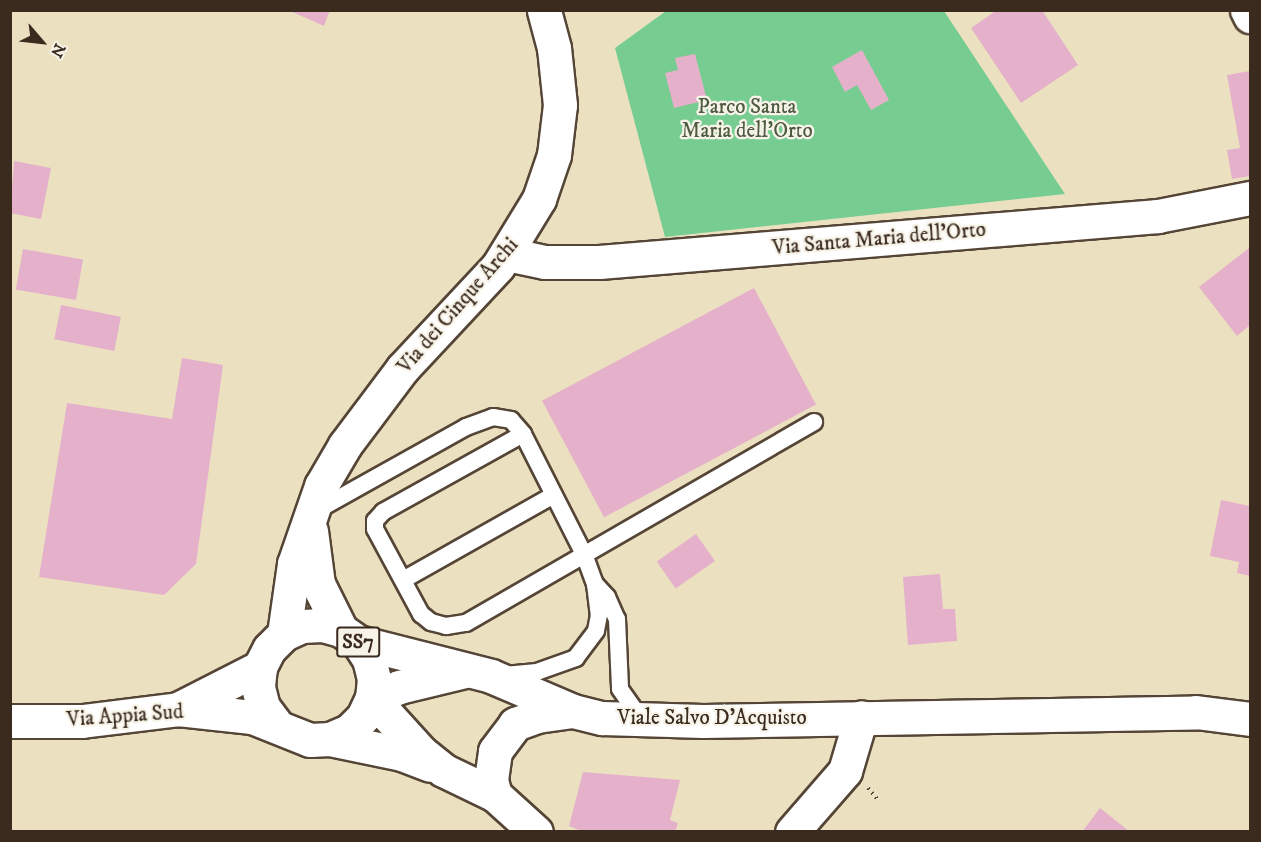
<!DOCTYPE html>
<style>
body{margin:0}
#map{position:relative;width:1261px;height:842px;overflow:hidden;background:#ebe1c1;font-family:"IM FELL DW Pica",serif}
div>[style]{position:absolute}
.green>*{inset:0;background:#77cd91}
.building>*{inset:0;background:#e5b0ca;transform-origin:0 0}
.path>*{height:4px;margin-top:-2px;transform-origin:0;background:repeating-linear-gradient(90deg,#554536 0 1.5px,transparent 0 6px)}
.roads{filter:drop-shadow(2px 0 #554536) drop-shadow(-2px 0 #554536) drop-shadow(0 2px #554536) drop-shadow(0 -2px #554536)}
.service>*{height:16px;margin:-8px;padding:0 8px;transform-origin:8px;border-radius:8px;background:#fff}
.minor>*{height:33px;margin:-16.5px;padding:0 16.5px;transform-origin:16.5px;border-radius:16.5px;background:#fff}
.tertiary>*{height:33px;margin:-16.5px;padding:0 16.5px;transform-origin:16.5px;border-radius:16.5px;background:#fff}
.secondary>*{height:33px;margin:-16.5px;padding:0 16.5px;transform-origin:16.5px;border-radius:16.5px;background:#fff}
.primary>*{height:33px;margin:-16.5px;padding:0 16.5px;transform-origin:16.5px;border-radius:16.5px;background:#fff}
span{translate:-50% -50%;white-space:nowrap;text-align:center;line-height:1.15;-webkit-text-stroke:4.5px #f7f3e8;paint-order:stroke}
.shield-label span{padding:2px 4px;background:#f7f3e8;border:2px solid;border-radius:4px;-webkit-text-stroke-width:0}
.shield-label{font-size:20px;color:#3b2a1e;font-weight:700}
.park-label{font-size:21px;color:#4d5b40}
.street-label{font-size:21px;color:#3b2a1e}
.frame{position:absolute;inset:0;border:12px solid #3b2a1e;pointer-events:none}
.north{position:absolute;left:12px;top:12px;width:60px;height:60px;-webkit-text-stroke:4px #f7f3e8;paint-order:stroke;rotate:118deg;font-size:16px;font-weight:700;line-height:24px;text-align:center;color:#3b2a1e}
.north::after{content:'';display:block;margin:auto;width:21px;height:27px;background:#3b2a1e;clip-path:polygon(50% 0,100% 100%,50% 72%,0 100%)}
</style>
<div id="map">
<div class="green">
<i style="clip-path:polygon(666px 11px,944px 11px,1065px 194px,665px 237px,615px 48px)"></i>
</div>
<div class="building">
<i style="clip-path:polygon(288px 10px,330px 10px,324px 26px)"></i>
<i style="clip-path:polygon(997px 10px,1042px 10px,1078px 65px,1021px 103px,971px 28px)"></i>
<i style="clip-path:polygon(862px 50px,889px 100px,871px 110px,857px 85px,845px 92px,832px 67px)"></i>
<i style="clip-path:polygon(695px 54px,707px 100px,674px 108px,665px 73px,678px 70px,675px 58px)"></i>
<i style="clip-path:polygon(1250px 71px,1250px 176px,1232px 179px,1227px 150px,1240px 148px,1227px 75px)"></i>
<i style="clip-path:polygon(14px 161px,51px 168px,41px 219px,10px 213px)"></i>
<i style="clip-path:polygon(1249px 248px,1250px 325px,1237px 336px,1199px 287px)"></i>
<i style="left:23px;top:249px;width:61px;height:41px;rotate:10deg"></i>
<i style="left:754px;top:288px;width:132px;height:240px;rotate:62deg"></i>
<i style="left:61px;top:305px;width:61px;height:35px;rotate:11deg"></i>
<i style="clip-path:polygon(182px 358px,223px 365px,196px 564px,164px 595px,39px 577px,67px 403px,172px 419px)"></i>
<i style="clip-path:polygon(1221px 500px,1250px 506px,1250px 576px,1237px 573px,1239px 562px,1210px 556px)"></i>
<i style="left:696px;top:534px;width:33px;height:48px;rotate:55deg"></i>
<i style="clip-path:polygon(940px 574px,943px 609px,955px 609px,957px 641px,908px 645px,903px 577px)"></i>
<i style="clip-path:polygon(583px 772px,680px 780px,670px 820px,678px 823px,675px 832px,584px 832px,569px 826px)"></i>
<i style="clip-path:polygon(1100px 808px,1130px 832px,1082px 832px)"></i>
</div>
<div class="path">
<i style="left:868px;top:788px;width:17px;rotate:50deg"></i>
</div>
<div class="roads">
<div class="service">
<i style="left:523px;top:434px;width:160px;rotate:150.9deg"></i>
<i style="left:383px;top:512px;width:12px;rotate:132deg"></i>
<i style="left:375px;top:521px;width:8px;rotate:90deg"></i>
<i style="left:375px;top:529px;width:97px;rotate:61.6deg"></i>
<i style="left:421px;top:614px;width:13px;rotate:39deg"></i>
<i style="left:431px;top:622px;width:16px;rotate:15deg"></i>
<i style="left:446px;top:626px;width:20px;rotate:-9deg"></i>
<i style="left:466px;top:623px;width:402px;rotate:-30deg"></i>
<i style="left:314px;top:512px;width:174px;rotate:-29.2deg"></i>
<i style="left:466px;top:427px;width:29px;rotate:-20deg"></i>
<i style="left:493px;top:417px;width:18px;rotate:9deg"></i>
<i style="left:511px;top:420px;width:18px;rotate:49deg"></i>
<i style="left:523px;top:434px;width:135px;rotate:63.1deg"></i>
<i style="left:584px;top:554px;width:32px;rotate:70deg"></i>
<i style="left:595px;top:584px;width:31px;rotate:83deg"></i>
<i style="left:599px;top:615px;width:16px;rotate:101deg"></i>
<i style="left:596px;top:631px;width:34px;rotate:127deg"></i>
<i style="left:576px;top:658px;width:41px;rotate:160.3deg"></i>
<i style="left:537px;top:672px;width:33px;rotate:175deg"></i>
<i style="left:403px;top:580px;width:173px;rotate:-29.4deg"></i>
<i style="left:595px;top:584px;width:18px;rotate:47deg"></i>
<i style="left:607px;top:597px;width:24px;rotate:66deg"></i>
<i style="left:617px;top:619px;width:70px;rotate:87.5deg"></i>
<i style="left:620px;top:689px;width:35px;rotate:55deg"></i>
</div>
<div class="minor">
<i style="left:507px;top:254px;width:39px;rotate:12deg"></i>
<i style="left:545px;top:262px;width:54px"></i>
<i style="left:599px;top:262px;width:561px;rotate:-4.7deg"></i>
<i style="left:1158px;top:216px;width:94px;rotate:-11.1deg"></i>
<i style="left:792px;top:832px;width:81px;rotate:-49deg"></i>
<i style="left:845px;top:771px;width:56px;rotate:-73.5deg"></i>
</div>
<div class="tertiary">
<i style="left:1247px;top:10px;width:7px;rotate:63deg"></i>
</div>
<div class="secondary">
<i style="left:311px;top:531px;width:53px;rotate:82.5deg"></i>
<i style="left:318px;top:584px;width:51px;rotate:63.4deg"></i>
<i style="left:284px;top:634px;width:71px;rotate:-81.9deg"></i>
<i style="left:294px;top:564px;width:83px;rotate:-70.9deg"></i>
<i style="left:321px;top:486px;width:48px;rotate:-59.7deg"></i>
<i style="left:345px;top:445px;width:95px;rotate:-53.1deg"></i>
<i style="left:402px;top:369px;width:141px;rotate:-47deg"></i>
<i style="left:498px;top:266px;width:79px;rotate:-58.5deg"></i>
<i style="left:539px;top:199px;width:46px;rotate:-71.2deg"></i>
<i style="left:554px;top:155px;width:50px;rotate:-83.2deg"></i>
<i style="left:560px;top:105px;width:57px;rotate:-96deg"></i>
<i style="left:554px;top:48px;width:39px;rotate:-105deg"></i>
<i style="left:358px;top:642px;width:137px;rotate:14.3deg"></i>
<i style="left:491px;top:676px;width:89px;rotate:23.1deg"></i>
<i style="left:573px;top:711px;width:30px;rotate:14deg"></i>
<i style="left:602px;top:718px;width:101px;rotate:1.7deg"></i>
<i style="left:703px;top:721px;width:493px;rotate:-1deg"></i>
<i style="left:1196px;top:712px;width:54px;rotate:7.4deg"></i>
<i style="left:372px;top:698px;width:29px;rotate:-22deg"></i>
<i style="left:399px;top:687px;width:68px;rotate:-13.6deg"></i>
<i style="left:495px;top:795px;width:16px;rotate:-105deg"></i>
<i style="left:491px;top:780px;width:29px;rotate:-82deg"></i>
<i style="left:495px;top:751px;width:34px;rotate:-53deg"></i>
<i style="left:515px;top:724px;width:23px;rotate:-20deg"></i>
<i style="left:537px;top:716px;width:36px;rotate:-8deg"></i>
</div>
<div class="primary">
<i style="left:372px;top:698px;width:73px;rotate:47.8deg"></i>
<i style="left:421px;top:752px;width:28px;rotate:39deg"></i>
<i style="left:443px;top:770px;width:58px;rotate:25.7deg"></i>
<i style="left:495px;top:795px;width:55px;rotate:42.1deg"></i>
<i style="left:178px;top:709px;width:92px;rotate:-27.1deg"></i>
<i style="left:10px;top:721px;width:72px"></i>
<i style="left:82px;top:721px;width:97px;rotate:-7.1deg"></i>
<i style="left:178px;top:709px;width:74px;rotate:6.2deg"></i>
<i style="left:252px;top:717px;width:62px;rotate:21.6deg"></i>
<i style="left:310px;top:740px;width:20px;rotate:-3deg"></i>
<i style="left:330px;top:739px;width:21px;rotate:-23deg"></i>
<i style="left:349px;top:731px;width:20px;rotate:-45deg"></i>
<i style="left:363px;top:717px;width:21px;rotate:-65deg"></i>
<i style="left:372px;top:698px;width:19px;rotate:-84deg"></i>
<i style="left:374px;top:679px;width:21px;rotate:-104deg"></i>
<i style="left:369px;top:659px;width:20px;rotate:-123deg"></i>
<i style="left:358px;top:642px;width:21px;rotate:-145deg"></i>
<i style="left:341px;top:630px;width:20px;rotate:-165deg"></i>
<i style="left:322px;top:625px;width:20px;rotate:177deg"></i>
<i style="left:302px;top:626px;width:20px;rotate:156deg"></i>
<i style="left:284px;top:634px;width:21px;rotate:135deg"></i>
<i style="left:269px;top:649px;width:20px;rotate:117deg"></i>
<i style="left:260px;top:667px;width:20px;rotate:96deg"></i>
<i style="left:258px;top:687px;width:21px;rotate:76deg"></i>
<i style="left:263px;top:707px;width:20px;rotate:53deg"></i>
<i style="left:330px;top:739px;width:74px;rotate:11.8deg"></i>
<i style="left:402px;top:754px;width:30px;rotate:21deg"></i>
</div>
</div>
<div class="shield-label">
<span style="left:358px;top:642px">SS7</span>
</div>
<div class="park-label">
<span style="left:747px;top:119px">Parco Santa<br>Maria dell'Orto</span>
</div>
<div class="street-label">
<span style="left:879px;top:239px;rotate:-5deg">Via Santa Maria dell'Orto</span>
<span style="left:458px;top:306px;rotate:-49deg">Via dei Cinque Archi</span>
<span style="left:125px;top:716px;rotate:-4deg">Via Appia Sud</span>
<span style="left:712px;top:718px">Viale Salvo D'Acquisto</span>
</div>
<div class="frame"></div>
<div class="north">N</div>
</div>
